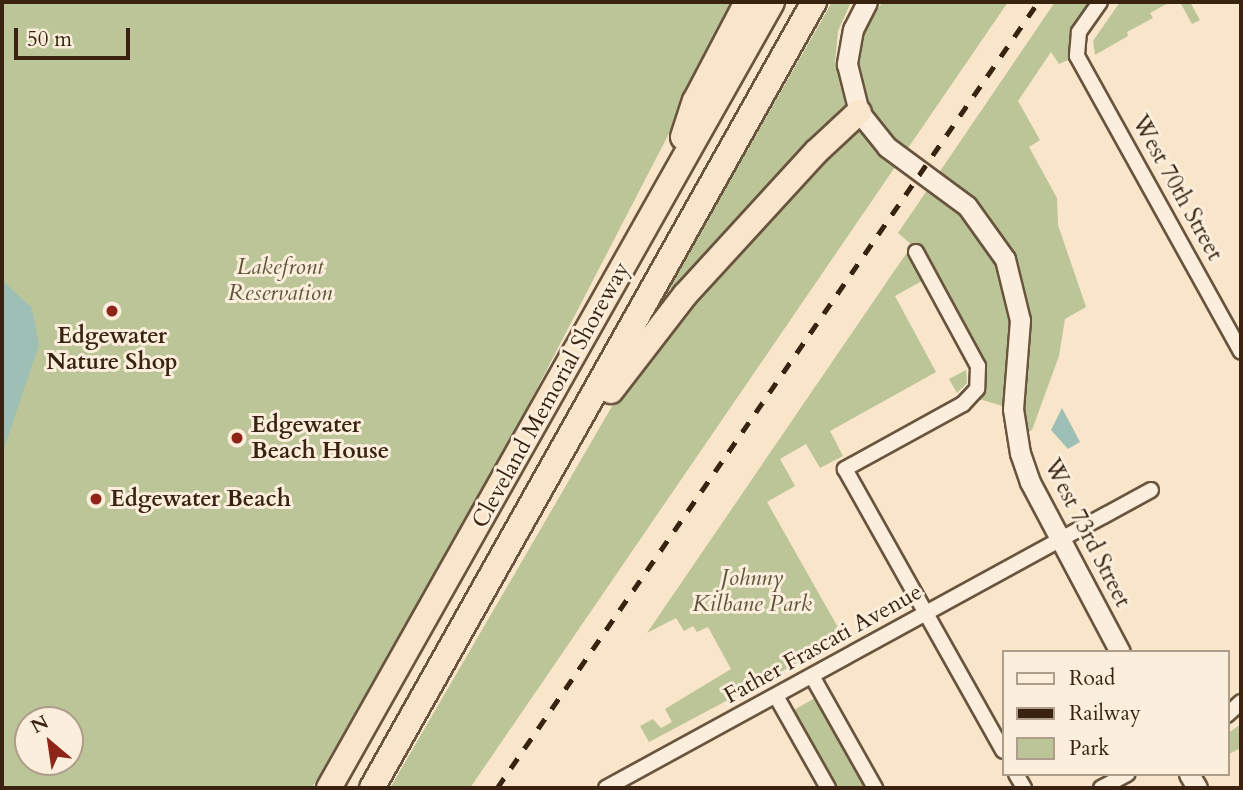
<!DOCTYPE html>
<style>
body{margin:0}
#map{position:relative;width:1243px;height:790px;overflow:hidden;background:#f9e5c9;font-family:Cardo,serif}
div>[style]{position:absolute}
.green>*{inset:0;background:#bcc597}
.water>*{inset:0;background:#9ebfb6}
.roads{filter:drop-shadow(2px 0 #69543e) drop-shadow(-2px 0 #69543e) drop-shadow(0 2px #69543e) drop-shadow(0 -2px #69543e)}
.street>*{height:14px;margin:-7px;padding:0 7px;transform-origin:7px;border-radius:7px;background:#fbeedc}
.secondary>*{height:19px;margin:-9.5px;padding:0 9.5px;transform-origin:9.5px;border-radius:9.5px;background:#fbeedc}
.highway>*{height:24px;margin:-12px;padding:0 12px;transform-origin:12px;border-radius:12px;background:#f9e5c9}
.rail>*{height:4.5px;margin-top:-2.25px;transform-origin:0;background:repeating-linear-gradient(90deg,#392310 0 12px,transparent 0 24px)}
.dots>*{width:19px;height:19px;translate:-50% -50%;box-sizing:border-box;border:4px solid #fbeedc;border-radius:50%}
span{translate:-50% -50%;white-space:nowrap;text-align:center;line-height:1.15;-webkit-text-stroke:6px #fbeedc;paint-order:stroke}
.street-label{font-size:23px;color:#392310}
.park-label{font-size:23px;color:#605438;font-style:italic}
.poi-label{font-size:23px;color:#392310;font-weight:700}
.left{translate:0 -50%;text-align:left}
.frame{position:absolute;inset:0;border:4px solid #392310;pointer-events:none}
.legend{position:absolute;left:1002px;top:650px;width:228px;height:126px;box-sizing:border-box;background:#fbeedc;border:2px solid #ad9d8a;margin:0;padding:9px 12px;list-style:none;font-size:21px;color:#392310}
.legend li{display:flex;align-items:center;gap:14px;height:35px}
.legend b{width:35px;border:2px solid #ad9d8a}
.north{position:absolute;left:14px;top:706px;width:70px;height:70px;box-sizing:border-box;background:#fbeedc;border:2px solid #ad9d8a;border-radius:50%;rotate:331deg;font-size:19px;font-weight:700;line-height:28px;text-align:center;color:#392310}
.north::after{content:'';display:block;margin:auto;width:24px;height:32px;background:#8f2418;clip-path:polygon(50% 0,100% 100%,50% 72%,0 100%)}
.scale{position:absolute;left:14px;top:28px;width:116px;height:32px;box-sizing:border-box;border:4px solid #392310;border-top:0;padding-left:9px;font-size:21px;line-height:24px;white-space:nowrap;color:#392310;-webkit-text-stroke:5px #fbeedc;paint-order:stroke}
</style>
<div id="map">
<div class="green">
<i style="clip-path:polygon(evenodd,2px 2px,737px 2px,499px 462px,312px 788px,2px 788px,2px 2px,28px 720px,70px 720px,70px 762px,28px 762px,28px 720px)"></i>
<i style="clip-path:polygon(832px 2px,851px 2px,838px 31px,835px 63px,883px 2px,1008px 2px,470px 788px,390px 788px,678px 293px,669px 287px)"></i>
<i style="clip-path:polygon(1055px 2px,1100px 2px,1079px 32px,1077px 56px,1059px 64px,1051px 52px,1018px 101px,1040px 140px,1029px 147px,1057px 198px,1058px 225px,1086px 307px,1065px 319px,1059px 356px,1032px 430px,1017px 439px,1013px 409px,972px 397px,979px 383px,929px 277px,895px 296px,936px 372px,830px 431px,843px 456px,820px 468px,806px 444px,780px 459px,795px 486px,767px 502px,844px 638px,649px 742px,640px 726px,653px 719px,661px 728px,672px 722px,665px 709px,731px 669px,708px 627px,697px 632px,693px 626px,684px 631px,676px 618px,647px 633px,912px 245px,898px 233px)"></i>
<i style="clip-path:polygon(1120px 2px,1170px 2px,1150px 13px,1153px 18px,1127px 32px,1128px 36px,1095px 55px,1093px 41px)"></i>
<i style="clip-path:polygon(1180px 2px,1190px 2px,1200px 20px,1192px 24px)"></i>
<i style="clip-path:polygon(966px 370px,967px 383px,957px 393px,949px 379px)"></i>
<i style="clip-path:polygon(822px 694px,875px 788px,828px 788px,787px 714px)"></i>
<i style="clip-path:polygon(1241px 724px,1241px 748px,1227px 755px,1227px 734px)"></i>
</div>
<div class="water">
<i style="clip-path:polygon(2px 280px,32px 308px,39px 345px,2px 454px)"></i>
<i style="clip-path:polygon(1062px 408px,1080px 442px,1068px 449px,1051px 430px)"></i>
</div>
<div class="roads">
<div class="street">
<i style="left:1100px;top:2px;width:37px;rotate:125deg"></i>
<i style="left:1079px;top:32px;width:24px;rotate:95deg"></i>
<i style="left:1077px;top:56px;width:338px;rotate:61deg"></i>
<i style="left:916px;top:252px;width:130px;rotate:61.5deg"></i>
<i style="left:978px;top:366px;width:23px;rotate:92deg"></i>
<i style="left:977px;top:389px;width:21px;rotate:133deg"></i>
<i style="left:963px;top:404px;width:135px;rotate:151.2deg"></i>
<i style="left:845px;top:469px;width:323px;rotate:60.7deg"></i>
<i style="left:812px;top:676px;width:129px;rotate:60.6deg"></i>
<i style="left:776px;top:696px;width:106px;rotate:60.5deg"></i>
<i style="left:1227px;top:715px;width:19px;rotate:-43deg"></i>
<i style="left:1016px;top:774px;width:16px;rotate:60deg"></i>
<i style="left:606px;top:788px;width:621px;rotate:-28.67deg"></i>
<i style="left:1101px;top:788px;width:30px;rotate:-28deg"></i>
</div>
<div class="secondary">
<i style="left:867px;top:2px;width:30px;rotate:117deg"></i>
<i style="left:853px;top:29px;width:36px;rotate:100deg"></i>
<i style="left:847px;top:64px;width:49px;rotate:76deg"></i>
<i style="left:859px;top:112px;width:45px;rotate:51.3deg"></i>
<i style="left:887px;top:147px;width:99px;rotate:36.4deg"></i>
<i style="left:967px;top:206px;width:65px;rotate:54.4deg"></i>
<i style="left:1005px;top:259px;width:63px;rotate:76.2deg"></i>
<i style="left:1020px;top:320px;width:89px;rotate:94.5deg"></i>
<i style="left:1013px;top:409px;width:45px;rotate:81deg"></i>
<i style="left:1020px;top:453px;width:31px;rotate:71deg"></i>
<i style="left:1030px;top:482px;width:192px;rotate:62.1deg"></i>
<i style="left:1189px;top:774px;width:16px;rotate:60deg"></i>
</div>
<div class="highway">
<i style="left:683px;top:137px;width:38px;rotate:-72deg"></i>
<i style="left:695px;top:101px;width:112px;rotate:-62.3deg"></i>
<i style="left:611px;top:391px;width:121px;rotate:-52.4deg"></i>
<i style="left:685px;top:295px;width:195px;rotate:-47.5deg"></i>
<i style="left:817px;top:151px;width:57px;rotate:-42.9deg"></i>
<i style="left:329px;top:788px;width:902px;rotate:-60.59deg"></i>
<i style="left:372px;top:788px;width:902px;rotate:-60.65deg"></i>
</div>
</div>
<div class="rail">
<i style="left:497px;top:788px;width:954px;rotate:-55.46deg"></i>
</div>
<div class="dots">
<i style="left:112px;top:311px;background:#8f2418"></i>
<i style="left:237px;top:438px;background:#8f2418"></i>
<i style="left:96px;top:499px;background:#8f2418"></i>
</div>
<div class="street-label">
<span style="left:1177px;top:188px;rotate:61deg">West 70th Street</span>
<span style="left:551px;top:395px;rotate:-61deg">Cleveland Memorial Shoreway</span>
<span style="left:1087px;top:533px;rotate:63deg">West 73rd Street</span>
<span style="left:823px;top:644px;rotate:-29deg">Father Frascati Avenue</span>
</div>
<div class="park-label">
<span style="left:280px;top:280px">Lakefront<br>Reservation</span>
<span style="left:752px;top:591px">Johnny<br>Kilbane Park</span>
</div>
<div class="poi-label">
<span style="left:112px;top:349px">Edgewater<br>Nature Shop</span>
<span class="left" style="left:251px;top:438px">Edgewater<br>Beach House</span>
<span class="left" style="left:110px;top:499px">Edgewater Beach</span>
</div>
<div class="frame"></div>
<ul class="legend">
<li><b style="height:9px;background:#fbeedc"></b>Road</li>
<li><b style="height:9px;background:#392310"></b>Railway</li>
<li><b style="height:19px;background:#bcc597"></b>Park</li>
</ul>
<div class="north">N</div>
<div class="scale">50 m</div>
</div>
